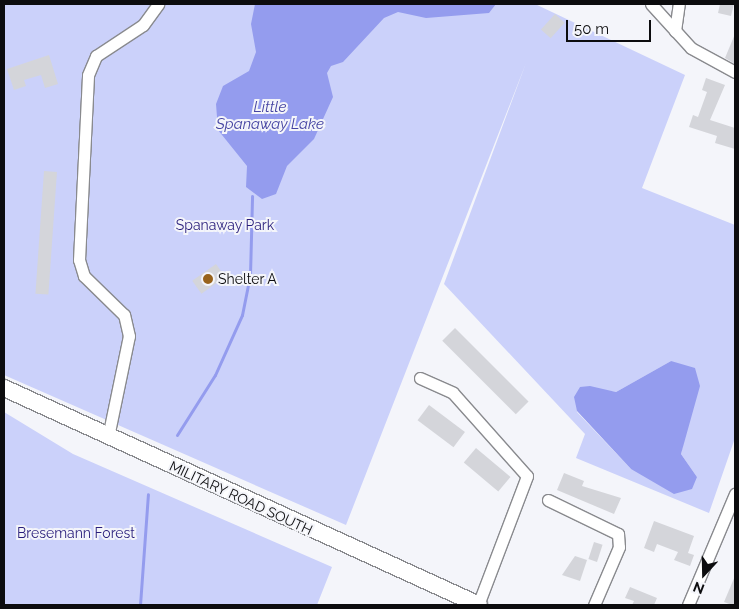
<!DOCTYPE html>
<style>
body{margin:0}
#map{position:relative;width:739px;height:609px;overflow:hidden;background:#f4f5fa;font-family:Raleway,sans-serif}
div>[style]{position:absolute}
.green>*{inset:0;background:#cbd1fa}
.water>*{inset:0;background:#949cee}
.stream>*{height:3px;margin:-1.5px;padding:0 1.5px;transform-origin:1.5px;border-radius:1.5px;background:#949cee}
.building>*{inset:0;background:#d4d5da;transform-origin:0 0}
.roads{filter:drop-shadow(1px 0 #898a8e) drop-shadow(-1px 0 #898a8e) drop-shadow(0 1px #898a8e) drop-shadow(0 -1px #898a8e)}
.minor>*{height:11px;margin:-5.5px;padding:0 5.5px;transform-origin:5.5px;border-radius:5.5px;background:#fff}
.secondary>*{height:16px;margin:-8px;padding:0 8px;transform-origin:8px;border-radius:8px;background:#fff}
.dots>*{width:14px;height:14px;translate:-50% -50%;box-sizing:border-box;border:2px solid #f4f5fa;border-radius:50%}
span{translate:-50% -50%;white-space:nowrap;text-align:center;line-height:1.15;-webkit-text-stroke:4px #f4f5fa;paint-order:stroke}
.park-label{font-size:14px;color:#291e7b}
.poi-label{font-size:14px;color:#0c0c0e}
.left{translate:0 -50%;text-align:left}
.street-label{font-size:14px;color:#0c0c0e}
.water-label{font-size:15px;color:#4443a2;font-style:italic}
.frame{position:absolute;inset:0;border:5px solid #0c0c0e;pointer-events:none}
.north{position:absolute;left:679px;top:549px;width:50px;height:50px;-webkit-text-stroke:4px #f4f5fa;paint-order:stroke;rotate:201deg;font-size:14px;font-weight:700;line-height:20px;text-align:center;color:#0c0c0e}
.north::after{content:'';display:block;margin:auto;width:18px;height:22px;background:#0c0c0e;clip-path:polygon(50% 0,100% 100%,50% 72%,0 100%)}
.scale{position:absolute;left:566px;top:20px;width:85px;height:22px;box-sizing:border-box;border:2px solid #0c0c0e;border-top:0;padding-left:6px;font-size:15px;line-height:18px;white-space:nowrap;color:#0c0c0e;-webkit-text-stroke:4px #f4f5fa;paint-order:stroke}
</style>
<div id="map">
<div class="green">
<i style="clip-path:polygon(evenodd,4px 4px,535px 4px,685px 75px,642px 188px,735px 225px,735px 438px,709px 513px,576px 458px,585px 434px,444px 284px,526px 63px,346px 525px,4px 375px,4px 4px,671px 361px,687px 426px,681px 454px,697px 477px,631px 469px,577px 412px,580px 387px,616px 392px,671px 361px)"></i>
<i style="clip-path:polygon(4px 412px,73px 454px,332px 567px,317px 605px,4px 605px)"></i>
</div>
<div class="water">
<i style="clip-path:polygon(255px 4px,496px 4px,489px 13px,426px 18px,398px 12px,384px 18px,343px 62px,331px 66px,327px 73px,333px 97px,314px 139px,287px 166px,276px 194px,262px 199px,246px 187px,247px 166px,218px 130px,216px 104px,223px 86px,249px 71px,256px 52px,251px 24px)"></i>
<i style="clip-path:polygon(671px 361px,695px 368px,700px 386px,681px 454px,697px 477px,692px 489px,674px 494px,631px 469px,577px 411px,574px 397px,580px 387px,590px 386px,616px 392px)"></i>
</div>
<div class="stream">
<i style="left:177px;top:435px;width:71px;rotate:-57.7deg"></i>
<i style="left:215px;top:375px;width:66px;rotate:-65.8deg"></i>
<i style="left:242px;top:315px;width:41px;rotate:-78.7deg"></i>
<i style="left:250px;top:275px;width:79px;rotate:-88.5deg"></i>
<i style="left:140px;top:605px;width:111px;rotate:-85.9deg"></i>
</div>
<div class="building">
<i style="clip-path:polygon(720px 4px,734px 4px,731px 16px,718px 13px)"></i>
<i style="left:555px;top:14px;width:13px;height:21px;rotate:42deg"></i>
<i style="clip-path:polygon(735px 34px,735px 64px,725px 58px)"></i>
<i style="clip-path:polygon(49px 55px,58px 84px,45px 88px,41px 75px,24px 80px,26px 86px,14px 90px,7px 69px)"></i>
<i style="clip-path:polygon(706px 78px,725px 85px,710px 120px,735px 128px,735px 149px,715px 143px,717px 136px,689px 127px,693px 115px,698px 117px,707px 92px,702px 90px)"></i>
<i style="left:44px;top:171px;width:13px;height:123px;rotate:4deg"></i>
<i style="left:216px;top:264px;width:16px;height:29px;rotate:55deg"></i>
<i style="left:455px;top:328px;width:104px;height:18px;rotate:45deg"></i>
<i style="left:429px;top:405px;width:45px;height:19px;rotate:37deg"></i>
<i style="left:476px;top:448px;width:45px;height:19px;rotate:40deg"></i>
<i style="clip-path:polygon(564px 473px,584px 481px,582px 486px,621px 498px,614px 514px,557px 490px)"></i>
<i style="clip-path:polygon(654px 521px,694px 536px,688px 553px,694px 555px,690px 566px,674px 560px,678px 552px,657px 544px,654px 552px,644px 548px)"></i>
<i style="left:594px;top:542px;width:9px;height:18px;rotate:18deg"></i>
<i style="clip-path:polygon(575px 556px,587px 560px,580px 581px,562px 575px)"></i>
<i style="clip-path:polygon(735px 576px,735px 605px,732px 605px,724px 602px)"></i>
<i style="clip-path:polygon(630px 587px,657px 598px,654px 605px,632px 605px,634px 601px,625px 598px)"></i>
</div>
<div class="roads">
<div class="minor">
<i style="left:651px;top:4px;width:59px;rotate:47.7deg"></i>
<i style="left:691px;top:48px;width:50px;rotate:28.6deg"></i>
<i style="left:675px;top:31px;width:27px;rotate:-82deg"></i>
<i style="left:420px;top:378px;width:36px;rotate:24deg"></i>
<i style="left:453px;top:393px;width:111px;rotate:48.3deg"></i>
<i style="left:527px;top:476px;width:138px;rotate:110.8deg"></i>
<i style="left:108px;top:437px;width:103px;rotate:-78.3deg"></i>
<i style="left:129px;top:336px;width:22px;rotate:-103deg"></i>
<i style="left:124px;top:315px;width:56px;rotate:-135.7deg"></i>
<i style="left:84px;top:276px;width:17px;rotate:-107deg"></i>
<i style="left:79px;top:260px;width:185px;rotate:-87.2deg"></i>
<i style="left:88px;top:75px;width:21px;rotate:-67deg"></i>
<i style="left:96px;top:56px;width:56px;rotate:-33.4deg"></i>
<i style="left:143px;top:25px;width:26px;rotate:-54deg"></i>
<i style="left:548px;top:500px;width:78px;rotate:25.9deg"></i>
<i style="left:618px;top:534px;width:13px;rotate:86deg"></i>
<i style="left:619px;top:547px;width:63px;rotate:113.3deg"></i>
<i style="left:688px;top:605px;width:121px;rotate:-67.1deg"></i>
</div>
<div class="secondary">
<i style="left:4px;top:388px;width:522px;rotate:24.55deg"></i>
</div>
</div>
<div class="dots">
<i style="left:208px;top:279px;background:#98631b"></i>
</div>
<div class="park-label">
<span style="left:225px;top:225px">Spanaway Park</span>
<span style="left:76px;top:533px">Bresemann Forest</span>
</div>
<div class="poi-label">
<span class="left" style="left:218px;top:279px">Shelter A</span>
</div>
<div class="street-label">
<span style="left:241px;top:498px;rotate:25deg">MILITARY ROAD SOUTH</span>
</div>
<div class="water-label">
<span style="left:270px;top:116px">Little<br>Spanaway Lake</span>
</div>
<div class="frame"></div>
<div class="north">N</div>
<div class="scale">50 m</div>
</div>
